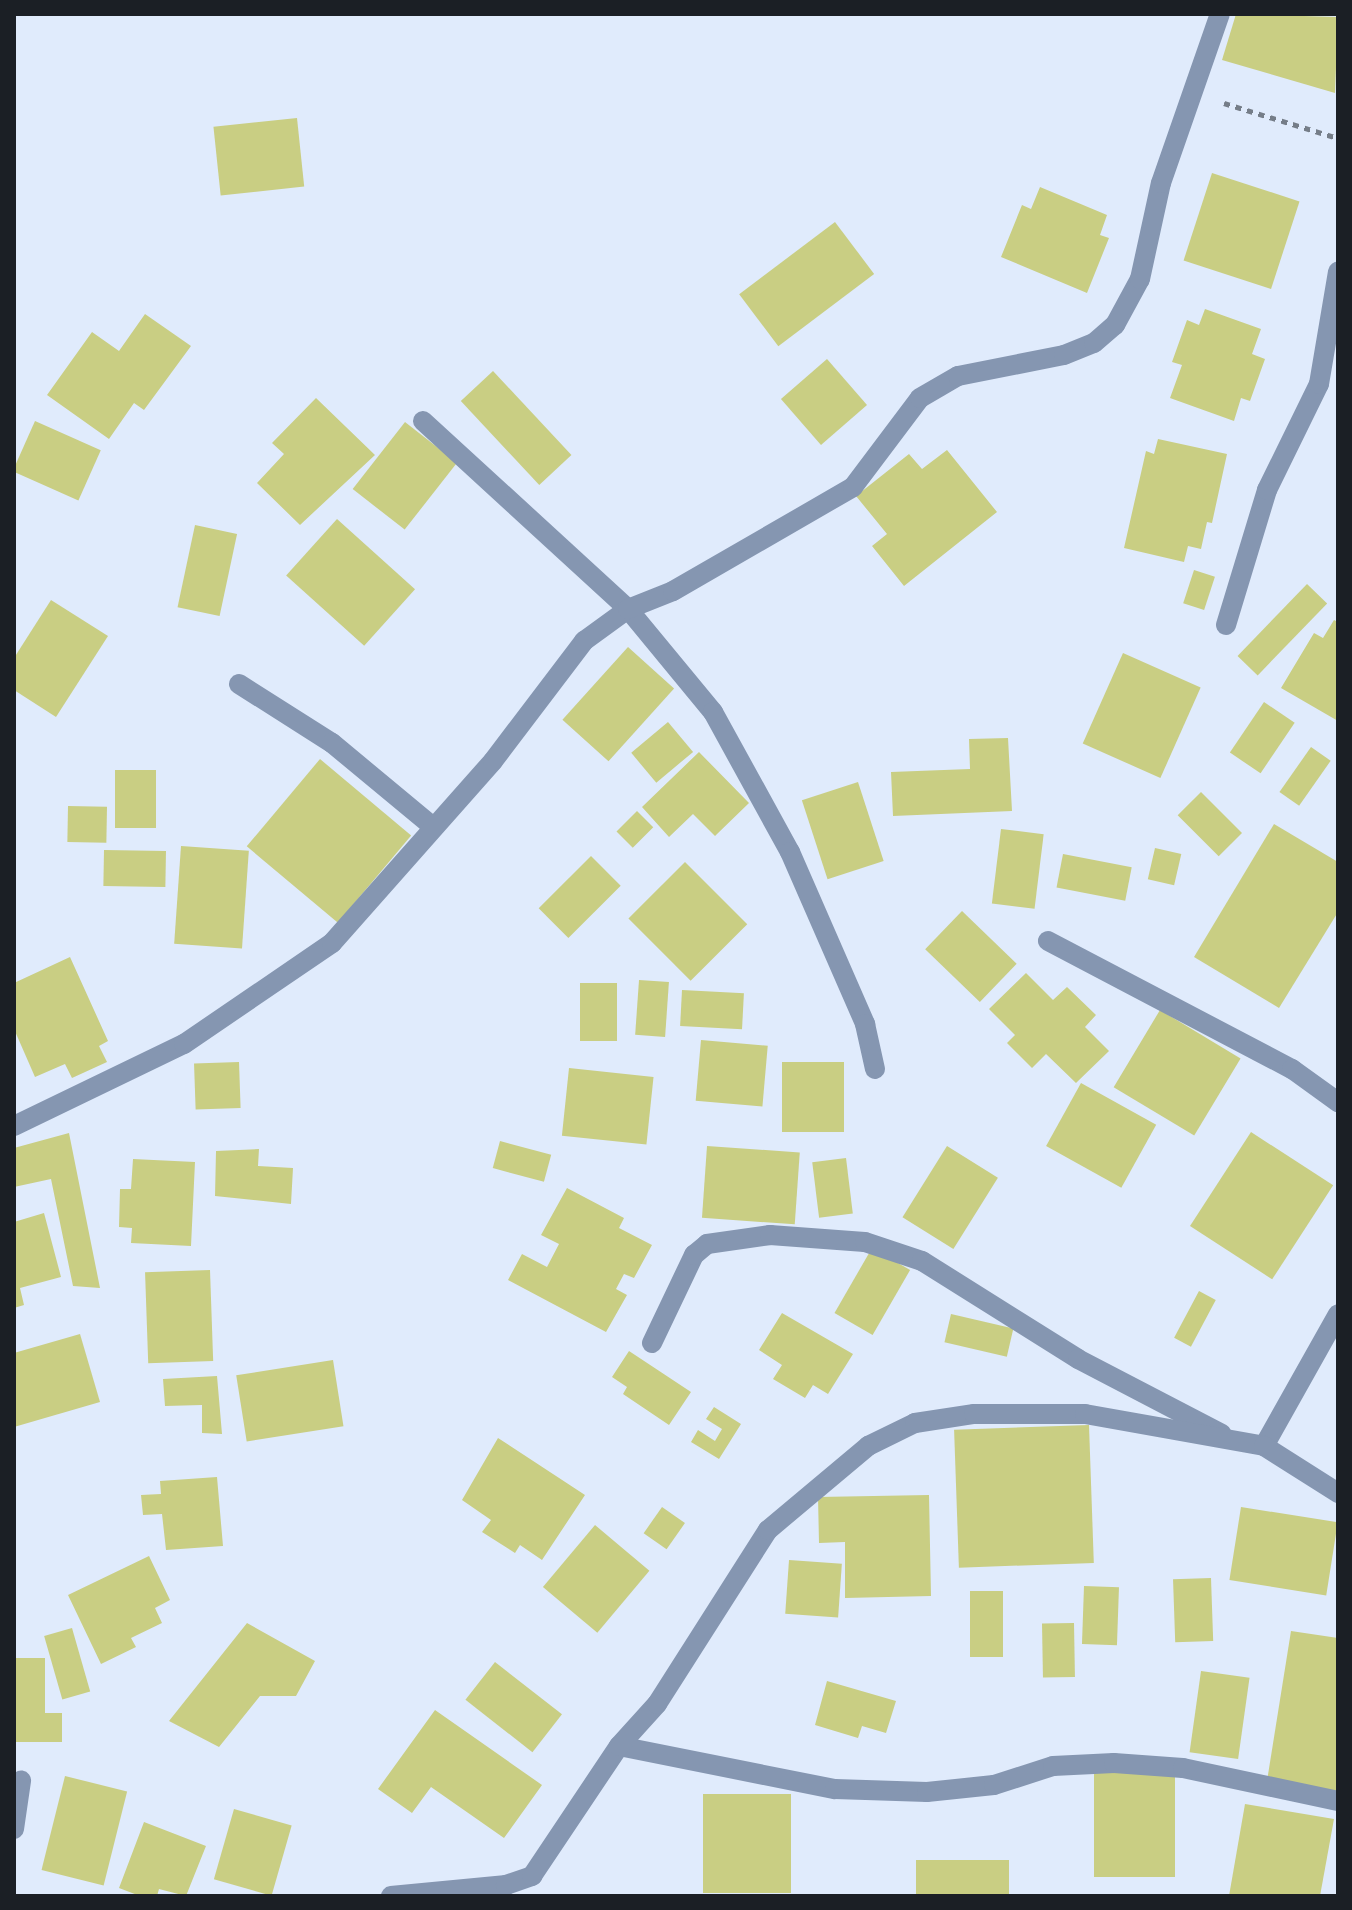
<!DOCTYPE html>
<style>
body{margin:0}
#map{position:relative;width:1352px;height:1910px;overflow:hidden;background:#e0ebfc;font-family:"PT Sans",sans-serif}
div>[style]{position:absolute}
.building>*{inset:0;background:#c9ce83;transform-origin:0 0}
.path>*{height:5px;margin-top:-2.5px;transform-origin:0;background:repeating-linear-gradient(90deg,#757d88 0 6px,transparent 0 12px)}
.service>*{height:20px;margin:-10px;padding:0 10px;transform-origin:10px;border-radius:10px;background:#8596b1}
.minor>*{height:20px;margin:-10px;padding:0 10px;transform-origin:10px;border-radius:10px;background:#8596b1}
span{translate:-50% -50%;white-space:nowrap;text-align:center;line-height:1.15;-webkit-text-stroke:8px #e0ebfc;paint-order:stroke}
.frame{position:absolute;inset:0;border:16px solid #1b1f25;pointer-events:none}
</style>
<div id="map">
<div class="building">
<i style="clip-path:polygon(1236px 14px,1338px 17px,1335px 93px,1222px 60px)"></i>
<i style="left:297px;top:118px;width:69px;height:84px;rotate:84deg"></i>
<i style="left:1212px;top:173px;width:92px;height:92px;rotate:18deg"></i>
<i style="clip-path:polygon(1040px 187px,1107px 215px,1100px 235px,1109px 238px,1087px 293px,1001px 257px,1022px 205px,1031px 209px)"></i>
<i style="left:835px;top:222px;width:65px;height:120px;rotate:53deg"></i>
<i style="clip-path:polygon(1205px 309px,1261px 329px,1252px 354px,1265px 359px,1250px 401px,1241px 398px,1234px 421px,1170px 398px,1182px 365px,1172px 362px,1187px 320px,1199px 325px)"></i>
<i style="clip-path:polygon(145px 314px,191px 346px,144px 410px,134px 403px,109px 439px,47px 395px,92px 332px,119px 351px)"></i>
<i style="left:827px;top:359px;width:61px;height:61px;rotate:49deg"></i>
<i style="left:493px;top:371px;width:115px;height:44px;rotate:47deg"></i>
<i style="clip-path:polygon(316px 398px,375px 455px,300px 525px,257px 483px,284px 454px,272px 443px)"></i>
<i style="left:35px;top:421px;width:72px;height:55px;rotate:24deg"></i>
<i style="left:405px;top:422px;width:66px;height:85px;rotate:38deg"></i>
<i style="clip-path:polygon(1158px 439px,1227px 454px,1212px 523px,1207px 522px,1201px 549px,1188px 546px,1184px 562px,1124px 548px,1146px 451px,1154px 454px)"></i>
<i style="clip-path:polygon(947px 450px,997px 512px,904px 586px,872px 546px,887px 534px,856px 496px,909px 454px,922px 469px)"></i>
<i style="left:337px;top:519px;width:105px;height:76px;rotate:42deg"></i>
<i style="left:195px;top:525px;width:43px;height:84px;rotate:12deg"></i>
<i style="left:1194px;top:570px;width:22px;height:35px;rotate:18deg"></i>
<i style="left:1307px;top:584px;width:28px;height:100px;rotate:44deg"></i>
<i style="clip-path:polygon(51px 600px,108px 636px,56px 717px,14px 690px,14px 658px)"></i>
<i style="clip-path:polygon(1334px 620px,1338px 622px,1338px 721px,1281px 688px,1314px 633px,1323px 638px)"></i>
<i style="left:628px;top:647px;width:62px;height:98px;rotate:42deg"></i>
<i style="left:1123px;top:653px;width:85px;height:99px;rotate:24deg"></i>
<i style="left:1264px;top:702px;width:37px;height:61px;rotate:34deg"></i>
<i style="left:668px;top:722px;width:39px;height:48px;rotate:50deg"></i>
<i style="clip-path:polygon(1008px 738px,1012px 811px,893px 816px,891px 772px,970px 769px,969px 739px)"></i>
<i style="left:1311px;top:747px;width:24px;height:55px;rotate:35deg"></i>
<i style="clip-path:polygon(699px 752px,749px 803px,715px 836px,693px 814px,669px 837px,642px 807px)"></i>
<i style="left:320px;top:759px;width:119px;height:114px;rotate:40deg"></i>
<i style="left:115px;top:770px;width:41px;height:58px"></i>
<i style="left:858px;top:782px;width:83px;height:59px;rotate:72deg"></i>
<i style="left:1201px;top:792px;width:58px;height:33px;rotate:45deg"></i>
<i style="left:68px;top:806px;width:39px;height:36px;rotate:1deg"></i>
<i style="left:637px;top:811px;width:23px;height:29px;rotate:45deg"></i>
<i style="clip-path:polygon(1274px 824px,1338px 862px,1338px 912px,1279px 1008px,1194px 957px)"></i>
<i style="left:1001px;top:829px;width:43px;height:75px;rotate:7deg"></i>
<i style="left:181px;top:846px;width:68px;height:98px;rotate:4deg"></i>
<i style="left:1155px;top:848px;width:27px;height:32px;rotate:13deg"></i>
<i style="left:104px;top:850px;width:62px;height:36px;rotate:1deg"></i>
<i style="left:1063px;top:854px;width:70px;height:34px;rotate:11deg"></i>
<i style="left:591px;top:856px;width:42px;height:74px;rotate:45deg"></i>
<i style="left:685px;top:862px;width:88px;height:80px;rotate:45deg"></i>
<i style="left:962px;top:911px;width:76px;height:53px;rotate:44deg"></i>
<i style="clip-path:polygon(70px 957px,108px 1041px,99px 1046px,107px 1062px,72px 1078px,65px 1064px,35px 1077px,14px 1029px,14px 983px)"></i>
<i style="clip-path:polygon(1026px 973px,1053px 1000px,1067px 987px,1096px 1015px,1085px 1027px,1109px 1051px,1076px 1083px,1046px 1054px,1032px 1068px,1007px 1043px,1015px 1035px,989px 1009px)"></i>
<i style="left:639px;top:980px;width:30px;height:55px;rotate:4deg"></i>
<i style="left:580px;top:983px;width:37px;height:58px"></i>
<i style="left:682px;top:990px;width:62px;height:36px;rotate:3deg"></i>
<i style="left:1160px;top:1010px;width:94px;height:90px;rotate:31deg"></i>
<i style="left:701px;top:1040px;width:67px;height:61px;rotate:5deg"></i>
<i style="left:239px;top:1062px;width:46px;height:45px;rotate:88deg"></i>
<i style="left:782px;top:1062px;width:62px;height:70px"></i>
<i style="left:569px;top:1068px;width:85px;height:68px;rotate:6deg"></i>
<i style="left:1081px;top:1083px;width:86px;height:72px;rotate:29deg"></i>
<i style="left:1251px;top:1132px;width:98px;height:112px;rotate:33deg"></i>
<i style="clip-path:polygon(69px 1133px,100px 1288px,73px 1286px,51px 1179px,14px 1187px,14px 1148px)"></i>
<i style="left:500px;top:1141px;width:53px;height:28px;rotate:15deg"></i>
<i style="left:707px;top:1146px;width:93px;height:72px;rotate:4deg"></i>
<i style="left:947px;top:1146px;width:60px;height:84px;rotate:32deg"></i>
<i style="clip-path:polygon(259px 1149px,258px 1166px,293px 1168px,291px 1204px,215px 1196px,216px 1151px)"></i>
<i style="left:846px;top:1158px;width:56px;height:34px;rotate:83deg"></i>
<i style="clip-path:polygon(133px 1159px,195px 1162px,191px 1246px,131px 1243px,132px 1228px,119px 1227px,120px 1189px,131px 1189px)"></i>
<i style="clip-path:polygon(567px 1188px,624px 1218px,619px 1228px,652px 1245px,634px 1278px,624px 1274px,616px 1289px,627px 1295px,606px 1332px,508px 1280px,522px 1254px,547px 1267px,559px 1244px,541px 1235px)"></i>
<i style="clip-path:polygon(44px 1213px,61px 1277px,20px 1288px,24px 1305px,14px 1308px,14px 1222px)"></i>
<i style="left:872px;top:1248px;width:44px;height:75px;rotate:30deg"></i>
<i style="left:210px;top:1270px;width:91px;height:65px;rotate:88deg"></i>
<i style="left:1199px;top:1291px;width:19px;height:53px;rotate:28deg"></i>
<i style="clip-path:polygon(782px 1313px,853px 1354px,828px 1394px,813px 1385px,805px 1398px,773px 1379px,782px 1365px,759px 1350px)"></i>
<i style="left:951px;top:1314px;width:64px;height:29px;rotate:13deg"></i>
<i style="clip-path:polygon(80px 1334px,100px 1402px,14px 1427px,14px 1353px)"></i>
<i style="clip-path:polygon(629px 1351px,691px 1392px,669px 1425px,623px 1394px,627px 1387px,612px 1377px)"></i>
<i style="left:333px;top:1360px;width:67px;height:98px;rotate:81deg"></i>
<i style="clip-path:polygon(217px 1376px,222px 1434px,202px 1433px,202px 1405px,165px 1406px,163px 1379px)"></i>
<i style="clip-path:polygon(714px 1407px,741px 1424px,719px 1459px,691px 1442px,698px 1430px,715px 1441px,722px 1429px,706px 1419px)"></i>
<i style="left:1089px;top:1425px;width:138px;height:135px;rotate:88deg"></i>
<i style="clip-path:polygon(498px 1438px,585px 1495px,542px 1560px,520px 1545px,515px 1553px,482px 1532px,491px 1520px,462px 1500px)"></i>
<i style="clip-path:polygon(217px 1477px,223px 1546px,166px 1550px,162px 1514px,143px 1515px,141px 1495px,161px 1494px,160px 1481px)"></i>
<i style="clip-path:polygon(929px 1495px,931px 1596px,845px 1598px,845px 1542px,819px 1543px,818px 1497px)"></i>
<i style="left:662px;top:1507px;width:28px;height:32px;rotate:35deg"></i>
<i style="left:1241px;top:1507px;width:98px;height:74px;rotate:9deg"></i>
<i style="left:595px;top:1525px;width:71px;height:81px;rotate:40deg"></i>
<i style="clip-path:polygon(149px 1556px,170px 1600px,155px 1608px,162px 1623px,131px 1638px,136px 1647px,101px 1664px,68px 1595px)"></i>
<i style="left:789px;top:1560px;width:53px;height:54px;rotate:4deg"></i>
<i style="left:1211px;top:1578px;width:63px;height:38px;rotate:88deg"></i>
<i style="left:1084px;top:1586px;width:35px;height:58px;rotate:2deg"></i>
<i style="left:970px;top:1591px;width:33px;height:66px"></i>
<i style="clip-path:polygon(247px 1623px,315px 1661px,296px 1696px,260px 1696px,219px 1747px,169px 1721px)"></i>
<i style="left:1074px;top:1623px;width:54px;height:32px;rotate:89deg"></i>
<i style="left:72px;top:1628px;width:66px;height:29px;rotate:74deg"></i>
<i style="clip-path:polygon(1291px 1631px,1338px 1638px,1338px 1792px,1267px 1781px)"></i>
<i style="clip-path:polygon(14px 1658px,45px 1658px,45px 1713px,62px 1713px,62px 1742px,14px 1742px)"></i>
<i style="left:495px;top:1662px;width:85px;height:48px;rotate:38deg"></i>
<i style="left:1201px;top:1671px;width:49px;height:82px;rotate:8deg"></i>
<i style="clip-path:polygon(827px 1681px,896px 1701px,886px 1733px,862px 1726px,858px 1738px,815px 1725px)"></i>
<i style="clip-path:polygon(435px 1710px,542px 1785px,504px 1838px,431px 1787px,412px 1813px,378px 1789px)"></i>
<i style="left:1094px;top:1772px;width:81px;height:105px"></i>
<i style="left:65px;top:1776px;width:64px;height:97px;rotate:14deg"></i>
<i style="left:703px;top:1794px;width:88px;height:99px"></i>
<i style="clip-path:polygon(1245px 1804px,1334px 1819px,1320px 1896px,1229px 1896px)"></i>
<i style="left:234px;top:1809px;width:60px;height:73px;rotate:16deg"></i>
<i style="clip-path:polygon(144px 1822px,206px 1846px,186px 1896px,159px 1889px,157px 1896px,140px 1896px,119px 1888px)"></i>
<i style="left:916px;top:1860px;width:93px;height:36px"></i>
</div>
<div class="path">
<i style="left:1224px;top:103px;width:119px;rotate:17.1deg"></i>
</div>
<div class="service">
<i style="left:1048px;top:941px;width:276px;rotate:27.7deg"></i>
<i style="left:1292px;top:1069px;width:57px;rotate:35.7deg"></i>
</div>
<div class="minor">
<i style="left:423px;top:421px;width:278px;rotate:42.5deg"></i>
<i style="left:628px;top:609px;width:134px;rotate:50.5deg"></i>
<i style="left:713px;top:712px;width:160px;rotate:61.2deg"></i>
<i style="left:790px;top:852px;width:188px;rotate:66.4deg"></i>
<i style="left:865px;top:1024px;width:46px;rotate:77.5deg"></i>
<i style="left:1226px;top:625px;width:141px;rotate:-73.1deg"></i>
<i style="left:1267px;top:490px;width:118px;rotate:-63.9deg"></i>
<i style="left:1319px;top:384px;width:114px;rotate:-80.4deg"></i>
<i style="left:239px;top:684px;width:110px;rotate:32.4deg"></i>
<i style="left:332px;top:743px;width:131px;rotate:39.7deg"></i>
<i style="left:14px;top:1126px;width:189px;rotate:-25.8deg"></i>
<i style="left:184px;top:1044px;width:179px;rotate:-34.3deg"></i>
<i style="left:332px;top:943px;width:243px;rotate:-48.5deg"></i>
<i style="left:493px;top:761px;width:151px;rotate:-52.8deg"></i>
<i style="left:584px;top:641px;width:54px;rotate:-36deg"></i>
<i style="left:628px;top:609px;width:48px;rotate:-21.8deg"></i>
<i style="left:673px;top:591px;width:208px;rotate:-30deg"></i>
<i style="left:853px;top:487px;width:111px;rotate:-53deg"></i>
<i style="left:920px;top:398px;width:44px;rotate:-30.1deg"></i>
<i style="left:958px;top:376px;width:108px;rotate:-11.2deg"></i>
<i style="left:1064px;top:355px;width:32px;rotate:-22deg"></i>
<i style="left:1094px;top:343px;width:28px;rotate:-41deg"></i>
<i style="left:1115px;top:325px;width:52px;rotate:-61.5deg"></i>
<i style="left:1140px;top:279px;width:98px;rotate:-77.7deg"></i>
<i style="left:1161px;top:183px;width:179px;rotate:-70.8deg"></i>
<i style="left:652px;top:1343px;width:98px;rotate:-64.5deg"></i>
<i style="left:694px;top:1255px;width:17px;rotate:-40deg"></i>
<i style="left:707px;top:1244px;width:64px;rotate:-8.1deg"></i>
<i style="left:770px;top:1235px;width:95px;rotate:4.2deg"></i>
<i style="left:865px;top:1242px;width:60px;rotate:18.4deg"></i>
<i style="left:922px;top:1261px;width:184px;rotate:32.1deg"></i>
<i style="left:1078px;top:1359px;width:162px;rotate:27.5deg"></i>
<i style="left:1264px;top:1446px;width:151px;rotate:-60.7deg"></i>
<i style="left:619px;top:1746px;width:220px;rotate:11.3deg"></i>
<i style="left:835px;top:1789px;width:92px;rotate:1.9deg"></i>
<i style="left:927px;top:1792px;width:67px;rotate:-6deg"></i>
<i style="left:994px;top:1785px;width:62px;rotate:-17.9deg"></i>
<i style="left:1053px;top:1766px;width:61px;rotate:-2.8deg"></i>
<i style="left:1114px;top:1763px;width:69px;rotate:4.1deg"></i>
<i style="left:1183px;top:1768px;width:158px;rotate:12deg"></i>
<i style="left:14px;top:1829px;width:49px;rotate:-81.7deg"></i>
<i style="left:391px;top:1896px;width:116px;rotate:-5.5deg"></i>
<i style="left:506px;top:1885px;width:28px;rotate:-19deg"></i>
<i style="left:532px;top:1876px;width:156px;rotate:-56.2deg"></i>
<i style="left:619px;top:1746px;width:57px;rotate:-47.9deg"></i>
<i style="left:657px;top:1704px;width:206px;rotate:-57.5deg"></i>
<i style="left:768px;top:1530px;width:131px;rotate:-40deg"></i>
<i style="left:868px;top:1446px;width:52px;rotate:-26.1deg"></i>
<i style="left:915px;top:1423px;width:60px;rotate:-8.7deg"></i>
<i style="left:974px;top:1414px;width:111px"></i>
<i style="left:1085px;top:1414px;width:182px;rotate:10.1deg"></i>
<i style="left:1264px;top:1446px;width:88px;rotate:32.4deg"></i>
</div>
<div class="frame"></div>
</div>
